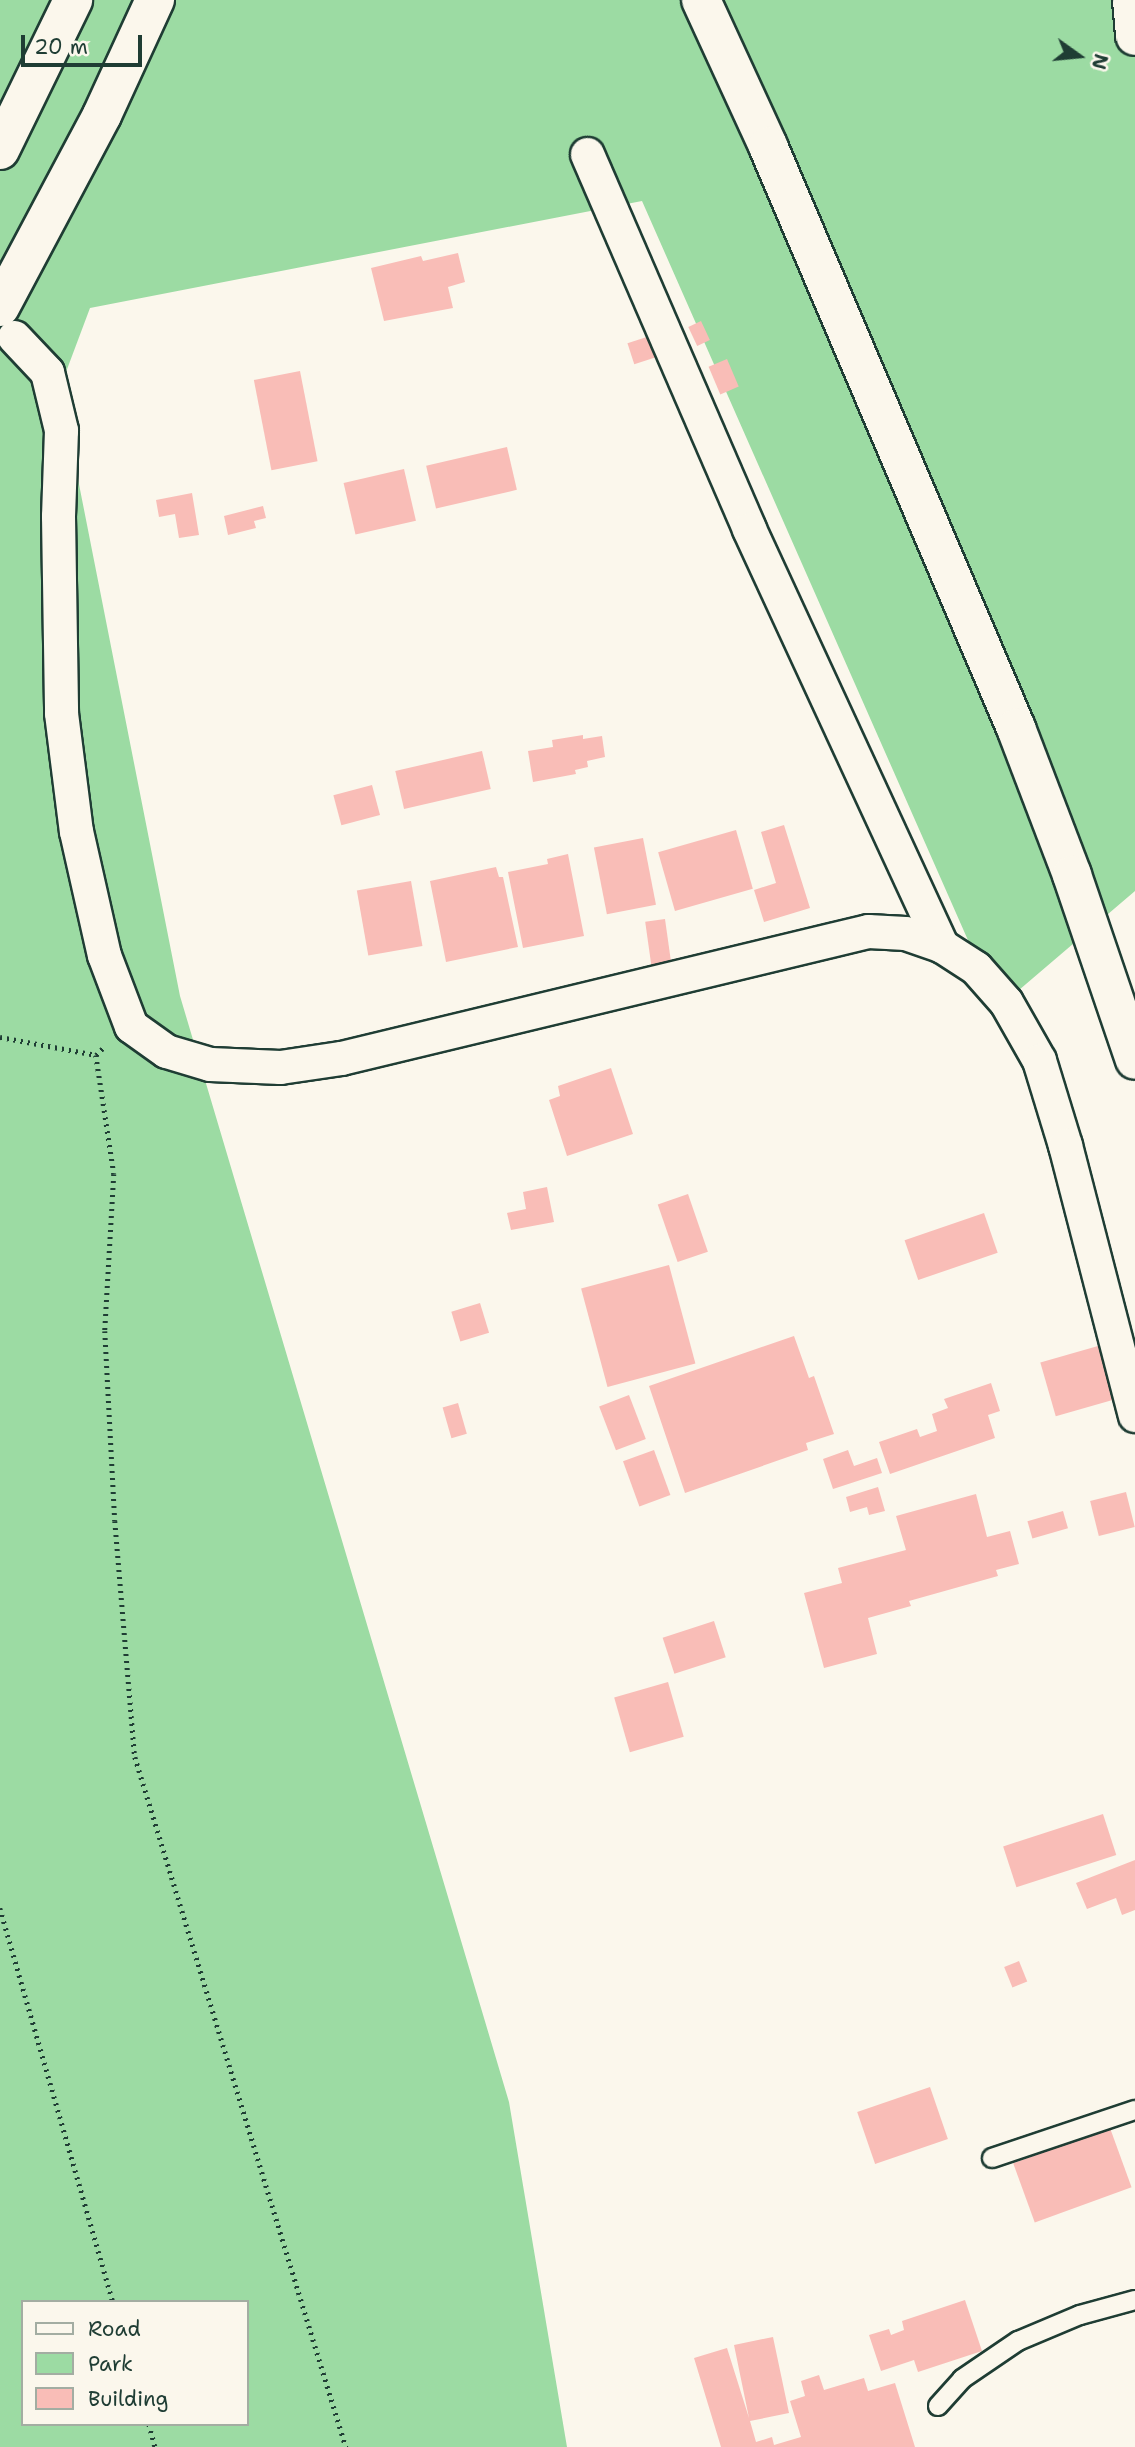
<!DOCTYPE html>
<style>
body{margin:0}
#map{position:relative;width:1135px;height:2447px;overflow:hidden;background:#fbf7ec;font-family:"Shantell Sans",sans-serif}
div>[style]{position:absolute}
.green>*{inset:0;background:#9cdba3}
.building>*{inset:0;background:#f9bdb7;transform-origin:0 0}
.path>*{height:4.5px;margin-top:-2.25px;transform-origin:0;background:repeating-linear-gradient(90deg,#1f3d34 0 2px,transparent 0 7px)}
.roads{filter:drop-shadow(2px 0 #1f3d34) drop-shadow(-2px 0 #1f3d34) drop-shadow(0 2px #1f3d34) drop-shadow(0 -2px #1f3d34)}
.lane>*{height:18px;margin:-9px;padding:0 9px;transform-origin:9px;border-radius:9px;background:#fbf7ec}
.street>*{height:33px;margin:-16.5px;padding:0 16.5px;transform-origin:16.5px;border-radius:16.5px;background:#fbf7ec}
.highway>*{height:38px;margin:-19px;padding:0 19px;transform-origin:19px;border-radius:19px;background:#fbf7ec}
span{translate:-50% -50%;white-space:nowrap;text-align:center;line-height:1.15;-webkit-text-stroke:7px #fbf7ec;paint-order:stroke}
.legend{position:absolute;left:21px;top:2300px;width:228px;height:126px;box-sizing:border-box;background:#fbf7ec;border:2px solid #a3ada2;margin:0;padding:9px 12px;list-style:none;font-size:21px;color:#1f3d34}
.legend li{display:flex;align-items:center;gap:14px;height:35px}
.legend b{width:35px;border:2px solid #a3ada2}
.north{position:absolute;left:1044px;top:21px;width:70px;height:70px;-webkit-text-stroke:5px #fbf7ec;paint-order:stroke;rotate:105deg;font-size:19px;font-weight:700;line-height:28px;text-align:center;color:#1f3d34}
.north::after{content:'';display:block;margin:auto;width:24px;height:32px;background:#1f3d34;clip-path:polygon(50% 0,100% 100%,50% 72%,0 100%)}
.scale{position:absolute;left:21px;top:35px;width:121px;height:32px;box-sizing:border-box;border:4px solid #1f3d34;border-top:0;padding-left:9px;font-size:21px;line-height:24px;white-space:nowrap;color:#1f3d34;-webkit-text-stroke:5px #fbf7ec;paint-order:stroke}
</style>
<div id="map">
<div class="green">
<i style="clip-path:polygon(evenodd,0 0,1135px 0,1135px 891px,1019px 990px,971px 947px,642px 201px,90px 308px,60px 388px,180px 996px,509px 2102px,567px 2447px,0 2447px,0 0,23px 2302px,247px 2302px,247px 2424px,23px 2424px,23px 2302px)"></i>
</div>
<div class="building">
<i style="clip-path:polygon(458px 253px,465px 282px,448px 287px,453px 308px,384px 321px,371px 268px,421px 256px,423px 261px)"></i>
<i style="left:701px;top:321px;width:21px;height:14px;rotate:65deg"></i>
<i style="left:656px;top:334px;width:22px;height:30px;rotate:72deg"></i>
<i style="left:727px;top:359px;width:30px;height:20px;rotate:67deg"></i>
<i style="left:300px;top:371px;width:92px;height:47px;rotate:79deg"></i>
<i style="left:507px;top:447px;width:44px;height:83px;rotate:77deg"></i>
<i style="left:404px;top:469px;width:53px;height:62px;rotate:77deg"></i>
<i style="clip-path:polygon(192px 493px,199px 535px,179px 538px,175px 514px,159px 517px,156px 500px)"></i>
<i style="clip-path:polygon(263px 506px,266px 518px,254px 521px,256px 528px,228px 535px,224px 516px)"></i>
<i style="clip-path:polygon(583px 735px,583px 739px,602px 736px,605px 757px,587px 761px,588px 767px,575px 770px,576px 774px,533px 782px,528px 751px,553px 747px,552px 740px)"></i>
<i style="left:482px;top:751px;width:39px;height:89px;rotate:77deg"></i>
<i style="left:372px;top:785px;width:31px;height:40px;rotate:75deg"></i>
<i style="clip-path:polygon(784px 825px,810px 908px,764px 922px,754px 890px,776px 883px,761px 832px)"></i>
<i style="left:736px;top:830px;width:61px;height:81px;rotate:74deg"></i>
<i style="left:643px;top:838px;width:68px;height:50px;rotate:79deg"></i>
<i style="clip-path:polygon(568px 854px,584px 936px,523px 948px,508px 872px,548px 864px,547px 859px)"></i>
<i style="clip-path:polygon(496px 867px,499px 877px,503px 877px,518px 947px,446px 962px,430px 881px)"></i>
<i style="left:411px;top:881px;width:66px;height:55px;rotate:80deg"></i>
<i style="left:665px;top:919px;width:48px;height:20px;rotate:82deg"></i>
<i style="clip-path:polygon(611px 1068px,633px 1134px,567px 1156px,549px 1100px,560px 1096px,558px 1086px)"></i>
<i style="clip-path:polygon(547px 1187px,554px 1222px,511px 1230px,507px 1213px,526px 1209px,523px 1192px)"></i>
<i style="left:688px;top:1194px;width:61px;height:32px;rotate:71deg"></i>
<i style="left:984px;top:1213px;width:42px;height:84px;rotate:71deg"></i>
<i style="left:669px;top:1265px;width:102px;height:91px;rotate:75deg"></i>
<i style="left:480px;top:1303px;width:31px;height:30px;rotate:73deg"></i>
<i style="clip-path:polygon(794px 1336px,809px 1378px,814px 1376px,834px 1434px,806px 1443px,808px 1450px,685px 1493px,649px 1386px)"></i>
<i style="left:1098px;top:1346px;width:56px;height:60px;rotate:74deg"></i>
<i style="clip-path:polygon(991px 1383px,1000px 1411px,988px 1415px,995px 1438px,890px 1474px,879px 1442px,917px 1429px,920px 1437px,937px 1431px,932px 1414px,948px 1408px,944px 1399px)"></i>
<i style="left:629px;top:1395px;width:47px;height:32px;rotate:69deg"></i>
<i style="left:458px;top:1403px;width:32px;height:16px;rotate:74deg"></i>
<i style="left:654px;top:1450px;width:48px;height:33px;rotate:70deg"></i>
<i style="clip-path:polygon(848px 1450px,854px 1466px,877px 1458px,882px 1473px,833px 1489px,823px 1459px)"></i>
<i style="clip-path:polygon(878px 1487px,885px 1511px,869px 1515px,867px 1507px,850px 1512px,846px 1497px)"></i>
<i style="left:1126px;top:1492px;width:36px;height:37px;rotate:76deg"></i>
<i style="clip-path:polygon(976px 1494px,987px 1537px,1010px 1531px,1019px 1564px,996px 1570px,998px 1576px,909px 1601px,911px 1606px,868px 1618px,877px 1654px,824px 1668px,804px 1593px,842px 1583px,838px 1568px,906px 1550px,896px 1516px)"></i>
<i style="left:1063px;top:1511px;width:18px;height:37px;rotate:74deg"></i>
<i style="left:714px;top:1621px;width:38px;height:54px;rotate:72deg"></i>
<i style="left:668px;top:1682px;width:57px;height:56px;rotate:74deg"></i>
<i style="left:1103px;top:1814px;width:43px;height:105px;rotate:72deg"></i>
<i style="clip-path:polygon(1135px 1860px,1135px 1910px,1122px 1915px,1116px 1898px,1087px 1909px,1076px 1883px)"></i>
<i style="left:1019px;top:1961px;width:22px;height:16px;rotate:68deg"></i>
<i style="left:930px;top:2087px;width:55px;height:77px;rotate:71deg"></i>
<i style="left:1110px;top:2128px;width:63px;height:103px;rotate:70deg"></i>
<i style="clip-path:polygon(965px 2300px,982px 2351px,918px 2372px,914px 2360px,881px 2371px,869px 2335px,889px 2329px,891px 2335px,904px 2330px,902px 2321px)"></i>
<i style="clip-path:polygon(773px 2337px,789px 2413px,750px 2421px,756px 2442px,772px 2437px,774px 2445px,801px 2437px,790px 2401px,805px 2396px,801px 2381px,819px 2375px,824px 2390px,864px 2378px,868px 2391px,895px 2383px,915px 2447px,721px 2447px,694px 2358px,727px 2348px,749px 2418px,734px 2345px)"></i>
</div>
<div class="path">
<i style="left:0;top:1037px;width:98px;rotate:10.6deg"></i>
<i style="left:96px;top:1055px;width:10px;rotate:-45deg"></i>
<i style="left:96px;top:1055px;width:120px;rotate:81.4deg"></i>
<i style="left:114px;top:1174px;width:157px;rotate:93.3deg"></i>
<i style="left:105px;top:1331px;width:190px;rotate:87deg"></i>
<i style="left:115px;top:1521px;width:237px;rotate:85.2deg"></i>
<i style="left:135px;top:1757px;width:722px;rotate:73deg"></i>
<i style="left:0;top:1908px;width:410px;rotate:74deg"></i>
<i style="left:149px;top:2424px;width:24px;rotate:75deg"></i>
</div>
<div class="roads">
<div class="lane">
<i style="left:992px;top:2158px;width:151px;rotate:-18.6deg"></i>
<i style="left:938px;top:2406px;width:36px;rotate:-48deg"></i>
<i style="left:962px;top:2379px;width:68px;rotate:-34.2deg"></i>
<i style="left:1018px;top:2341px;width:67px;rotate:-22.8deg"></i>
<i style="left:1080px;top:2315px;width:57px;rotate:-15.3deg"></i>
</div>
<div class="street">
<i style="left:587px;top:154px;width:408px;rotate:66.6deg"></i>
<i style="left:749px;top:529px;width:459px;rotate:65.2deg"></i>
<i style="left:14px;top:337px;width:48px;rotate:46.7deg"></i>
<i style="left:47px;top:372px;width:60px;rotate:76.4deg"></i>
<i style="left:61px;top:430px;width:86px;rotate:92deg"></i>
<i style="left:58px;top:516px;width:197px;rotate:89.1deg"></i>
<i style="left:61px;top:713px;width:119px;rotate:82.8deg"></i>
<i style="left:76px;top:831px;width:127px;rotate:77.3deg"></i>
<i style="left:104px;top:955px;width:76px;rotate:69.2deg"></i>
<i style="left:131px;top:1026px;width:43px;rotate:35.5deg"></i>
<i style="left:166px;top:1051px;width:46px;rotate:16.5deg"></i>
<i style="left:210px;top:1064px;width:70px;rotate:2.5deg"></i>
<i style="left:280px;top:1067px;width:62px;rotate:-8.4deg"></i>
<i style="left:341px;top:1058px;width:542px;rotate:-13.55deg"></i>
<i style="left:868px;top:931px;width:37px;rotate:3deg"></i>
<i style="left:905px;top:933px;width:39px;rotate:19deg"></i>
<i style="left:942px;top:946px;width:40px;rotate:32.9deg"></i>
<i style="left:976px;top:968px;width:45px;rotate:48.6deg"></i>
<i style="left:1006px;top:1002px;width:67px;rotate:60.4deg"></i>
<i style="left:1039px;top:1060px;width:89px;rotate:73deg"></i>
<i style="left:1065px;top:1145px;width:279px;rotate:75.5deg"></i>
</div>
<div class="highway">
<i style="left:701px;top:0;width:161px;rotate:65.3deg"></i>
<i style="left:768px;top:146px;width:633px;rotate:66.92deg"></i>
<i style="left:1016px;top:728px;width:157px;rotate:69.1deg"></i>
<i style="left:1072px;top:875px;width:195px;rotate:71.2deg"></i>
<i style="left:1132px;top:0;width:36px;rotate:85deg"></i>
<i style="left:0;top:150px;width:167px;rotate:-64deg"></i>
<i style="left:0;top:307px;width:217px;rotate:-62deg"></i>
<i style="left:102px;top:115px;width:127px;rotate:-65.3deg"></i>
</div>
</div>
<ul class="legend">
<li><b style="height:9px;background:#fbf7ec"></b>Road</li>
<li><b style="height:19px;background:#9cdba3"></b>Park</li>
<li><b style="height:19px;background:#f9bdb7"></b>Building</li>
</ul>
<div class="north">N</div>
<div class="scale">20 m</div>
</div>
